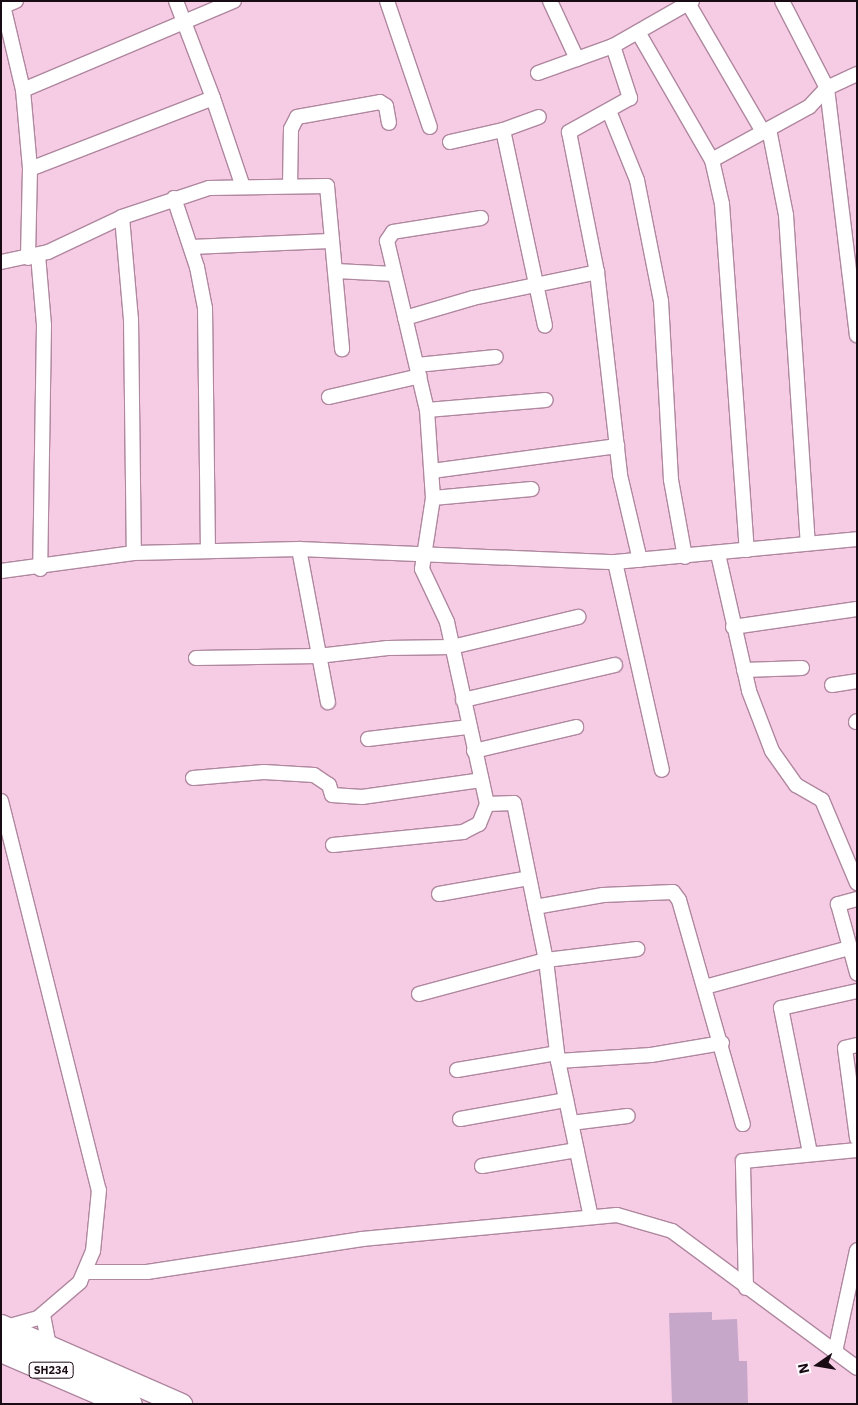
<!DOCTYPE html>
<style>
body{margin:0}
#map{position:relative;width:858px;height:1405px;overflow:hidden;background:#f6cbe4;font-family:"IBM Plex Sans",sans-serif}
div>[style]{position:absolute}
.building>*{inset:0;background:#c6a7ca}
.roads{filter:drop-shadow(1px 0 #af879f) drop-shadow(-1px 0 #af879f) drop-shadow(0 1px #af879f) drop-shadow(0 -1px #af879f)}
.minor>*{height:14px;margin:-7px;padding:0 7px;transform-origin:7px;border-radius:7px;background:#fff}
.primary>*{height:21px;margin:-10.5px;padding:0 10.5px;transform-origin:10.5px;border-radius:10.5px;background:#fff}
.motorway>*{height:25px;margin:-12.5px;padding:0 12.5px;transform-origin:12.5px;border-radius:12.5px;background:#fff}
span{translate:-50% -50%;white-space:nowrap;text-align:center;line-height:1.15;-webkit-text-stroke:4px #fef9fc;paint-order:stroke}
.shield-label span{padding:1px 4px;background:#fef9fc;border:1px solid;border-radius:4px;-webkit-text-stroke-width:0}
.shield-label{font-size:11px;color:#190b14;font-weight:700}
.frame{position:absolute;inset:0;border:2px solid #190b14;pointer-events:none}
.north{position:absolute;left:793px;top:1340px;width:50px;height:50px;-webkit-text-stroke:4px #fef9fc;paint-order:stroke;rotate:257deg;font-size:14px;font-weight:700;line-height:20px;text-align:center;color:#190b14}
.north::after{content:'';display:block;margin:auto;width:18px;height:22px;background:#190b14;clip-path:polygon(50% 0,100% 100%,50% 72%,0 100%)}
</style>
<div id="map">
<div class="building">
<i style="clip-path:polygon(712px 1312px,712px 1320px,737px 1319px,739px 1361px,747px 1361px,748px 1404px,672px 1404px,669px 1313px)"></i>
</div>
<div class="roads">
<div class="minor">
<i style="left:2px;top:1px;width:91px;rotate:76.7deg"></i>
<i style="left:23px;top:90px;width:79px;rotate:84.9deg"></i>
<i style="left:30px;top:169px;width:89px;rotate:91.3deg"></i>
<i style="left:176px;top:1px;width:104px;rotate:69.1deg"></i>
<i style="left:387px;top:1px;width:133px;rotate:71.2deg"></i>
<i style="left:550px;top:1px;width:64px;rotate:65deg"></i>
<i style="left:782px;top:1px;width:98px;rotate:62.7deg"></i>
<i style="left:827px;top:88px;width:249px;rotate:83.1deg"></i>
<i style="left:688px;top:3px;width:149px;rotate:59.8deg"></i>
<i style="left:4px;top:6px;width:13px;rotate:-23deg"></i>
<i style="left:638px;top:32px;width:148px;rotate:60deg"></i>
<i style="left:712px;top:160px;width:45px;rotate:77.2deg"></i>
<i style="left:722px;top:204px;width:347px;rotate:85.9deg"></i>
<i style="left:613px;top:46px;width:55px;rotate:71.9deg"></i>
<i style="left:630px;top:98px;width:70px;rotate:150.9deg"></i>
<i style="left:569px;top:132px;width:143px;rotate:78.7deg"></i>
<i style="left:597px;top:272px;width:204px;rotate:83.5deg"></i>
<i style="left:620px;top:475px;width:87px;rotate:76.8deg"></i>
<i style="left:538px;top:73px;width:80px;rotate:-19.8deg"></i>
<i style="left:613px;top:46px;width:91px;rotate:-29.7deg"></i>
<i style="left:23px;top:90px;width:229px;rotate:-22.9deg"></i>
<i style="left:609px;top:111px;width:74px;rotate:67.9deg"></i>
<i style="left:637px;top:180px;width:123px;rotate:78.8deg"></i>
<i style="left:661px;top:301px;width:179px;rotate:86.8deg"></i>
<i style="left:671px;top:480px;width:78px;rotate:79.7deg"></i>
<i style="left:769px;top:129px;width:88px;rotate:78.8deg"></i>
<i style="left:786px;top:215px;width:329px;rotate:86.2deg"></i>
<i style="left:503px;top:130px;width:38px;rotate:-20deg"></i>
<i style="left:450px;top:142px;width:54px;rotate:-12.8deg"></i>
<i style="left:503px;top:130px;width:200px;rotate:77.9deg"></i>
<i style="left:712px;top:160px;width:111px;rotate:-28.7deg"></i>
<i style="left:809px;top:107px;width:26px;rotate:-47deg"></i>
<i style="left:827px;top:88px;width:33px;rotate:-25deg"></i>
<i style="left:30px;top:169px;width:196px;rotate:-21.2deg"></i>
<i style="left:213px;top:98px;width:94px;rotate:71.4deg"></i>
<i style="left:290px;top:186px;width:57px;rotate:-89deg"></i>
<i style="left:291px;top:129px;width:13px;rotate:-63deg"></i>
<i style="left:297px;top:117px;width:84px;rotate:-10.2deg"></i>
<i style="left:380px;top:102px;width:7px;rotate:34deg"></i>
<i style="left:386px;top:106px;width:17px;rotate:80deg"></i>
<i style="left:174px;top:198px;width:73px;rotate:71.6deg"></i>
<i style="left:197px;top:267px;width:42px;rotate:79deg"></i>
<i style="left:205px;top:308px;width:243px;rotate:89.3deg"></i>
<i style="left:122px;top:217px;width:102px;rotate:85deg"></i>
<i style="left:131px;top:319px;width:234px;rotate:89.3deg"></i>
<i style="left:481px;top:218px;width:89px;rotate:171deg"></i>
<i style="left:393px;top:232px;width:11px;rotate:124deg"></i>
<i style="left:387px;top:241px;width:174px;rotate:76.7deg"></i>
<i style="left:427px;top:410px;width:88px;rotate:86.1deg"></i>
<i style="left:433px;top:498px;width:72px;rotate:98.8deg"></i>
<i style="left:422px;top:569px;width:59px;rotate:64.7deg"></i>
<i style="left:447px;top:622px;width:186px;rotate:77.6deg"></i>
<i style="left:487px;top:804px;width:27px;rotate:-2deg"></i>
<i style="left:514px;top:803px;width:160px;rotate:78.5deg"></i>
<i style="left:546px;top:960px;width:102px;rotate:83.2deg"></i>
<i style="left:558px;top:1061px;width:159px;rotate:78.1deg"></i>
<i style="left:191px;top:247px;width:139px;rotate:-2.5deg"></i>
<i style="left:38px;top:255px;width:70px;rotate:85.1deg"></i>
<i style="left:44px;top:325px;width:244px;rotate:90.9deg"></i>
<i style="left:1px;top:262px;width:48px;rotate:-12deg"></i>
<i style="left:48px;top:252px;width:82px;rotate:-25.3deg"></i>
<i style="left:122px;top:217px;width:92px;rotate:-18.4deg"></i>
<i style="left:209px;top:188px;width:118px;rotate:-1deg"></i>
<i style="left:327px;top:186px;width:164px;rotate:84.7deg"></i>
<i style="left:336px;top:271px;width:58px;rotate:3deg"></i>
<i style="left:405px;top:318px;width:71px;rotate:-16.4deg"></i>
<i style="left:473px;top:298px;width:127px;rotate:-11.8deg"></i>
<i style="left:417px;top:365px;width:79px;rotate:-5.8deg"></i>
<i style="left:329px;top:397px;width:93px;rotate:-13deg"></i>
<i style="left:427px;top:410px;width:119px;rotate:-4.8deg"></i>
<i style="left:432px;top:471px;width:187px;rotate:-7.7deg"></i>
<i style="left:433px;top:498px;width:99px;rotate:-5.2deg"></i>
<i style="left:299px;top:549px;width:156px;rotate:79.3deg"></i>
<i style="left:718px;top:554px;width:140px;rotate:77.2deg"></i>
<i style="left:749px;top:691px;width:64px;rotate:69deg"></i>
<i style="left:772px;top:751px;width:42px;rotate:54.8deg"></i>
<i style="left:796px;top:785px;width:30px;rotate:30deg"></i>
<i style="left:822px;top:800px;width:90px;rotate:67.1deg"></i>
<i style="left:615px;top:562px;width:213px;rotate:77.3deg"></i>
<i style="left:1px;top:571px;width:134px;rotate:-7.7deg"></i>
<i style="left:134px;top:553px;width:165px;rotate:-1.4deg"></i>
<i style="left:299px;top:549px;width:316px;rotate:2.4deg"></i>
<i style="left:615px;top:562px;width:243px;rotate:-5.4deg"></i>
<i style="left:733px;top:627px;width:125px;rotate:-8.3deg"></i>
<i style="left:196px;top:658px;width:122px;rotate:-0.9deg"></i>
<i style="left:318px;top:656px;width:70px;rotate:-6.5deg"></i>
<i style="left:388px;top:648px;width:64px;rotate:-0.9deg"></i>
<i style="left:452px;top:647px;width:130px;rotate:-13.4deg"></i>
<i style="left:744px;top:670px;width:58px;rotate:-2deg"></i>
<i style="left:832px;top:685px;width:25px;rotate:-9deg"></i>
<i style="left:463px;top:700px;width:156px;rotate:-13deg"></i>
<i style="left:856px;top:722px;width:1px;rotate:-45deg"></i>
<i style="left:368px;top:739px;width:102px;rotate:-6.8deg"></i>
<i style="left:474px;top:751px;width:105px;rotate:-13.2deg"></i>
<i style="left:193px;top:778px;width:71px;rotate:-4.8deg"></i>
<i style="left:264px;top:772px;width:50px;rotate:3.4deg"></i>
<i style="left:314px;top:775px;width:18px;rotate:34deg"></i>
<i style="left:329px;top:785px;width:10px;rotate:73deg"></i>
<i style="left:332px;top:795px;width:30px;rotate:4deg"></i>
<i style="left:362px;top:797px;width:120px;rotate:-8.1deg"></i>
<i style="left:1px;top:801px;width:401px;rotate:75.9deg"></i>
<i style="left:99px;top:1190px;width:61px;rotate:95.6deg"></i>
<i style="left:93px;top:1251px;width:34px;rotate:113deg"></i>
<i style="left:80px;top:1282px;width:55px;rotate:139.4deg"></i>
<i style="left:38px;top:1318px;width:32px;rotate:164deg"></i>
<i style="left:333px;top:845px;width:131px;rotate:-5.7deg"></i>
<i style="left:463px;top:832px;width:18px;rotate:-27deg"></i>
<i style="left:479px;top:824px;width:22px;rotate:-68deg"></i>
<i style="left:439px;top:894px;width:91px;rotate:-10.1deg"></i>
<i style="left:857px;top:899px;width:20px;rotate:165deg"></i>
<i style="left:838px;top:904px;width:72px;rotate:74.6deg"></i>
<i style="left:535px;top:907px;width:69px;rotate:-10deg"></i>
<i style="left:603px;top:895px;width:70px;rotate:-2.5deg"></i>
<i style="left:673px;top:892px;width:10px;rotate:53deg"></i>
<i style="left:679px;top:900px;width:233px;rotate:74.1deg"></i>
<i style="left:705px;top:987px;width:150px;rotate:-15.1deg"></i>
<i style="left:419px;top:994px;width:131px;rotate:-15deg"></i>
<i style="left:546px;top:960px;width:92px;rotate:-6.9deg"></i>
<i style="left:857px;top:1045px;width:12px;rotate:166deg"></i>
<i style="left:845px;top:1048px;width:91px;rotate:82.4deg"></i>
<i style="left:558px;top:1061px;width:93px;rotate:-3.7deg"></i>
<i style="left:651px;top:1055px;width:72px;rotate:-9.6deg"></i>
<i style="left:457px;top:1070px;width:101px;rotate:-9.6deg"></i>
<i style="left:460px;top:1119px;width:108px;rotate:-10.2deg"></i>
<i style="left:571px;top:1123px;width:57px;rotate:-7deg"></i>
<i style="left:810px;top:1153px;width:148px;rotate:-101.3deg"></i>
<i style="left:781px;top:1008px;width:78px;rotate:-12.6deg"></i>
<i style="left:482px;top:1166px;width:96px;rotate:-9.6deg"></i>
<i style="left:86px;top:1272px;width:61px"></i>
<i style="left:147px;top:1272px;width:218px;rotate:-8.7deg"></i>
<i style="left:362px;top:1239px;width:256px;rotate:-5.4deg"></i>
<i style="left:617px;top:1215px;width:57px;rotate:16.2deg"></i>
<i style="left:672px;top:1231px;width:230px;rotate:36.5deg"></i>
<i style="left:746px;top:1288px;width:127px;rotate:-91.4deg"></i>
<i style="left:743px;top:1161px;width:115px;rotate:-5.5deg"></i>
<i style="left:43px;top:1315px;width:32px;rotate:79deg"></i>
<i style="left:835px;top:1352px;width:104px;rotate:-77.8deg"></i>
</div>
<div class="primary">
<i style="left:1px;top:1325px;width:197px;rotate:23.7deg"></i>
</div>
<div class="motorway">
<i style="left:1px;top:1349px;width:139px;rotate:23.3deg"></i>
</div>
</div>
<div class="shield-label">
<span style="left:51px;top:1370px">SH234</span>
</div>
<div class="frame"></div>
<div class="north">N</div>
</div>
